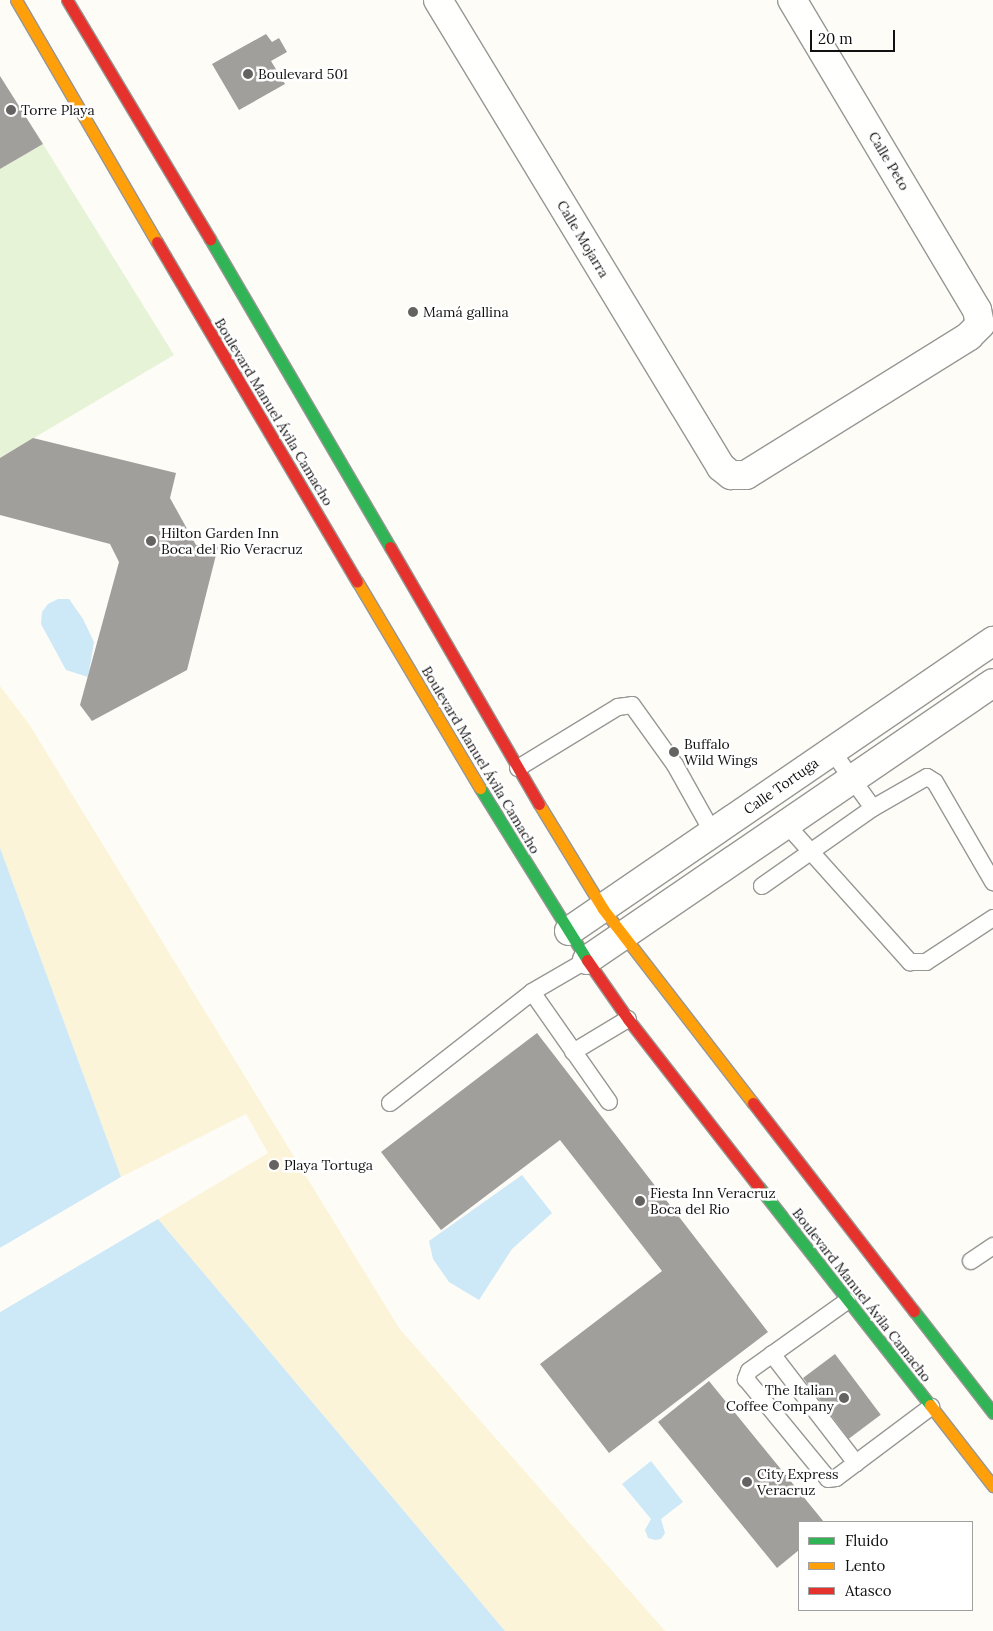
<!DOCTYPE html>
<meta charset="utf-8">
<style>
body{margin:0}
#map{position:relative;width:993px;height:1631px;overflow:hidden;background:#fdfcf7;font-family:Lora,serif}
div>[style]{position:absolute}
.green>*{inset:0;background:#e7f3d7}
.sand>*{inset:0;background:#fcf4d9}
.water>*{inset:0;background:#cde8f7}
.pier>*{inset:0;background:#fdfcf7}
.building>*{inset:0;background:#a19f9c;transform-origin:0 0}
.roads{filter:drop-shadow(1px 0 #979795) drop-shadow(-1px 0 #979795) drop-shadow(0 1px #979795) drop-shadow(0 -1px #979795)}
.lane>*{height:16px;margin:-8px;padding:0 8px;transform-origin:8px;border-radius:8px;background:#fffffe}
.street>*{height:28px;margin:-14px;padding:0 14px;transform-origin:14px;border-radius:14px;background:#fffffe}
.fast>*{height:11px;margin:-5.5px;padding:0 5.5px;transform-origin:5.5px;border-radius:5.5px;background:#30b455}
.slow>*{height:11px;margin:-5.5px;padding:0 5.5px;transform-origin:5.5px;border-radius:5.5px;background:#ff9f0a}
.jam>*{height:11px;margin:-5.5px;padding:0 5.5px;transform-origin:5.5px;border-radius:5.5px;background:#e5322d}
.dots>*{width:14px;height:14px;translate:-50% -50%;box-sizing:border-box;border:2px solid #fff;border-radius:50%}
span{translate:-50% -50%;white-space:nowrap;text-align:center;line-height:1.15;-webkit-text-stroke:5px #fff;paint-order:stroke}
.poi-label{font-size:14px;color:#111}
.left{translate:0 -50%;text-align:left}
.right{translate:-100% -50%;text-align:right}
.street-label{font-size:14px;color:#111}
.legend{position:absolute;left:798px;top:1521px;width:175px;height:90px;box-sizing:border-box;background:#fff;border:1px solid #a0a0a0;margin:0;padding:6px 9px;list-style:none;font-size:15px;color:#111}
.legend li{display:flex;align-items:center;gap:10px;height:25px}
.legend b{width:25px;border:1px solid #a0a0a0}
.scale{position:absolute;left:810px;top:30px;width:85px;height:22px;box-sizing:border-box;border:2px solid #111;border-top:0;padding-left:6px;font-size:15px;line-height:18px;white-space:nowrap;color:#111;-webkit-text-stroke:4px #fff;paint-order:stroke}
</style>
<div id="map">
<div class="green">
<i style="clip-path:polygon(43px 144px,174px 355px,0 458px,0 169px)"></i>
</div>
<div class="sand">
<i style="clip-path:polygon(0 686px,29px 724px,399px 1328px,665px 1631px,505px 1631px,158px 1219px,268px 1153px,246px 1114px,121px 1177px,0 848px)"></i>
</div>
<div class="water">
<i style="clip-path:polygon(58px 599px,69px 599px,83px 619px,94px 642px,88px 677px,66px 670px,41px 624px,42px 612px,48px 604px)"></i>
<i style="clip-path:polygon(0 848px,121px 1177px,0 1248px)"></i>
<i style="clip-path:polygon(522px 1175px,552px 1213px,512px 1249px,479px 1300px,449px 1282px,433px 1259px,429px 1241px)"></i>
<i style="clip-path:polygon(158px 1219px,505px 1631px,0 1631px,0 1312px)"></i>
<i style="clip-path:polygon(651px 1461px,683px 1502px,661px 1519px,665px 1533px,661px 1539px,655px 1540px,648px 1538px,645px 1530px,651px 1519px,622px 1484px)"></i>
</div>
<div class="pier">
<i style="clip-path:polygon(123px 1176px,122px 1179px,0 1251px,0 1248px)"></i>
<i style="clip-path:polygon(157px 1217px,160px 1217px,0 1312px,0 1309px)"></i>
</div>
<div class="building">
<i style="clip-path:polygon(266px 34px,272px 42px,279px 38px,287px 52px,271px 61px,285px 84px,239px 110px,212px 64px)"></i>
<i style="clip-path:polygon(0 76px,43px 144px,0 169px)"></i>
<i style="clip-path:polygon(33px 438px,176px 473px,170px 498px,196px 545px,218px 547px,187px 670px,92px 721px,80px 705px,119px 562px,110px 544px,0 515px,0 458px)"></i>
<i style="clip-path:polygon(537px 1033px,768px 1332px,609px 1453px,540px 1364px,662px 1271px,560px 1140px,441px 1230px,381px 1152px)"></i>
<i style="left:835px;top:1354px;width:76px;height:40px;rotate:53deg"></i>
<i style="clip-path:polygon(709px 1381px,824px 1522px,799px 1522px,799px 1550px,777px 1568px,658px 1422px)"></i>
</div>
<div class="roads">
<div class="lane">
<i style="left:832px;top:751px;width:70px;rotate:54.3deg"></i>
<i style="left:518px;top:768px;width:117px;rotate:-31.4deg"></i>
<i style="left:618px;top:707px;width:14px;rotate:-8deg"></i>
<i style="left:632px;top:705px;width:74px;rotate:54.4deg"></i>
<i style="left:675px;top:765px;width:78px;rotate:60.8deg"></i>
<i style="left:786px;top:824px;width:186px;rotate:48.1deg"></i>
<i style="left:910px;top:962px;width:16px"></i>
<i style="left:926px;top:962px;width:80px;rotate:-33.3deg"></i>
<i style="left:762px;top:886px;width:136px;rotate:-35.1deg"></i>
<i style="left:873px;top:808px;width:62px;rotate:-29.9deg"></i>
<i style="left:927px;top:777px;width:9px;rotate:32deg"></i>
<i style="left:935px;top:782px;width:116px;rotate:59.9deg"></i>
<i style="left:532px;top:992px;width:64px;rotate:-30.2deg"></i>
<i style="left:573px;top:1052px;width:64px;rotate:-31deg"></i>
<i style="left:390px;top:1103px;width:180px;rotate:-38deg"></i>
<i style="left:532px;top:992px;width:134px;rotate:55deg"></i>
<i style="left:971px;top:1261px;width:27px;rotate:-34deg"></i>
<i style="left:847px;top:1301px;width:120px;rotate:144.5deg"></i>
<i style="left:749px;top:1371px;width:9px;rotate:111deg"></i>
<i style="left:746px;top:1379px;width:129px;rotate:50.6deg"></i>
<i style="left:828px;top:1479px;width:8px;rotate:-7deg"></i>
<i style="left:836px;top:1478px;width:119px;rotate:-36.8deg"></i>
<i style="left:772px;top:1354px;width:138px;rotate:52.4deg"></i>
</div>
<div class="street">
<i style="left:438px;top:0;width:546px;rotate:58.78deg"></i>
<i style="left:721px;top:467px;width:13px;rotate:39deg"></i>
<i style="left:731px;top:475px;width:15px"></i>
<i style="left:746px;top:475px;width:263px;rotate:-31.9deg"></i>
<i style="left:969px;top:336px;width:16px;rotate:-45deg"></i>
<i style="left:980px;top:325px;width:15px;rotate:-101deg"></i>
<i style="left:977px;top:310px;width:361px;rotate:-120.8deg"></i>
<i style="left:569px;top:931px;width:514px;rotate:-34.37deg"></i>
<i style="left:587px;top:960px;width:491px;rotate:-34.3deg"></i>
</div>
<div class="fast">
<i style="left:210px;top:239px;width:357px;rotate:59.7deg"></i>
<i style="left:480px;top:788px;width:203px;rotate:58.1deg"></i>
<i style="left:759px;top:1187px;width:277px;rotate:51.9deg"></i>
<i style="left:914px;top:1311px;width:129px;rotate:52.2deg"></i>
</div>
<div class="slow">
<i style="left:16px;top:0;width:280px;rotate:59.8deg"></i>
<i style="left:357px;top:581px;width:241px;rotate:59.3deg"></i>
<i style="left:539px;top:804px;width:123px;rotate:58.6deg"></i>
<i style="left:603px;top:909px;width:245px;rotate:52.3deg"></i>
<i style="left:930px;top:1405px;width:103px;rotate:52.1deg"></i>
</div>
<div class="jam">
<i style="left:67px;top:0;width:279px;rotate:59.1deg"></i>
<i style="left:157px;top:242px;width:394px;rotate:59.5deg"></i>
<i style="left:390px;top:547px;width:297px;rotate:59.9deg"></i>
<i style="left:587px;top:960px;width:72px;rotate:55.2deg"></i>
<i style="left:628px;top:1019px;width:213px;rotate:52.1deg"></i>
<i style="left:753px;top:1103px;width:263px;rotate:52.3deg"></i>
</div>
</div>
<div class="dots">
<i style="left:248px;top:74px;background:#646362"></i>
<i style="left:11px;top:110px;background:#646362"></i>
<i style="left:413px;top:312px;background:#646362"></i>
<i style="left:151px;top:541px;background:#646362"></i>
<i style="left:674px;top:752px;background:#646362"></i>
<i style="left:274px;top:1165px;background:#646362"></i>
<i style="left:640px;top:1201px;background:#646362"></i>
<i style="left:844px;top:1398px;background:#646362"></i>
<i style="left:747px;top:1482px;background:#646362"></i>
</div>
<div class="poi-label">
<span class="left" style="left:258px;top:74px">Boulevard 501</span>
<span class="left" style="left:21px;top:110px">Torre Playa</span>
<span class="left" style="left:423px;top:312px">Mamá gallina</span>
<span class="left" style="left:161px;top:541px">Hilton Garden Inn<br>Boca del Rio Veracruz</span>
<span class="left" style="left:684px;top:752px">Buffalo<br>Wild Wings</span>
<span class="left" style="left:284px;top:1165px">Playa Tortuga</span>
<span class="left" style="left:650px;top:1201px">Fiesta Inn Veracruz<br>Boca del Rio</span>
<span class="right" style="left:834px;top:1398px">The Italian<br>Coffee Company</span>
<span class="left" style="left:757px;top:1482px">City Express<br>Veracruz</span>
</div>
<div class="street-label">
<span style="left:889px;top:161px;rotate:59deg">Calle Peto</span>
<span style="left:583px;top:239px;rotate:59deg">Calle Mojarra</span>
<span style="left:274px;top:412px;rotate:59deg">Boulevard Manuel Ávila Camacho</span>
<span style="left:481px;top:760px;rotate:59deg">Boulevard Manuel Ávila Camacho</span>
<span style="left:781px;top:786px;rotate:-35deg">Calle Tortuga</span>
<span style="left:862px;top:1295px;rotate:52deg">Boulevard Manuel Ávila Camacho</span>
</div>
<ul class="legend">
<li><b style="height:6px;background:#30b455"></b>Fluido</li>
<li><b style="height:6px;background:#ff9f0a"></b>Lento</li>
<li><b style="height:6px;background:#e5322d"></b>Atasco</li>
</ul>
<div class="scale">20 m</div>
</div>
